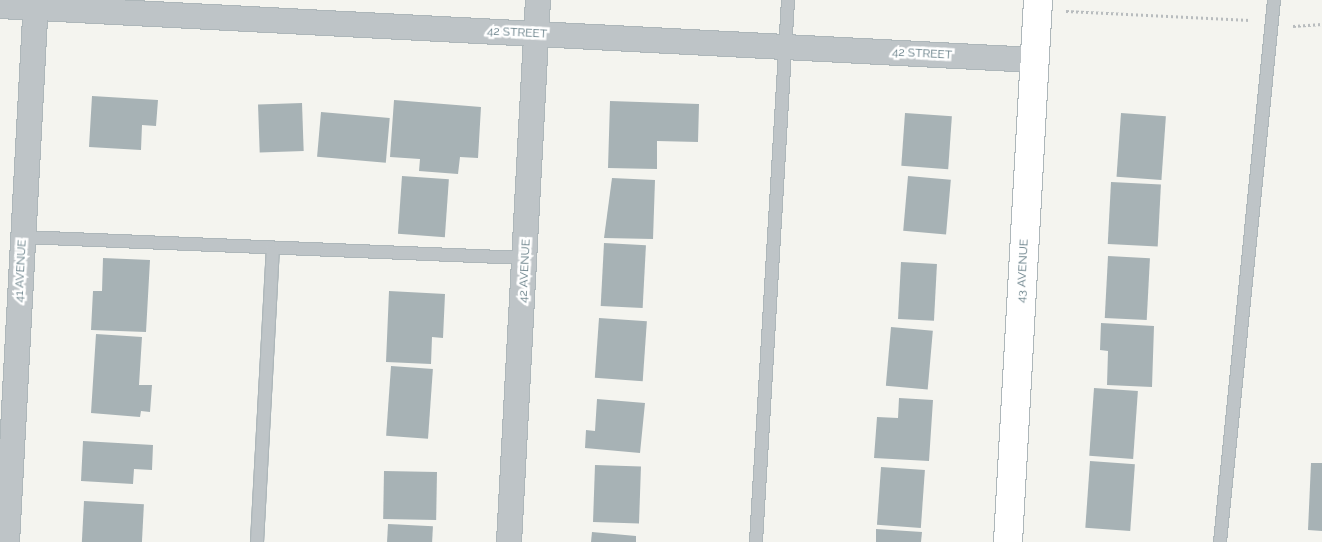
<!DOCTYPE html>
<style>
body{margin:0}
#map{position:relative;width:1322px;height:542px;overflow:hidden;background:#f4f4ef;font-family:Raleway,sans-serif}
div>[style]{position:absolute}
.building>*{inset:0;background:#a7b2b5;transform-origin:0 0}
.path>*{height:3px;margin-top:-1.5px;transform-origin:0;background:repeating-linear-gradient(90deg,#b8bcbe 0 2.5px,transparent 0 5px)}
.roads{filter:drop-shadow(1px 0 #aeb7ba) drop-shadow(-1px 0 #aeb7ba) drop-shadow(0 1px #aeb7ba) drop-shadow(0 -1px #aeb7ba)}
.lane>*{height:12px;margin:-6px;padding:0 6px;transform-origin:6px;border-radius:6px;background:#bec4c7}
.street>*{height:24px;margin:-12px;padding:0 12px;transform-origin:12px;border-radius:12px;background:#bec4c7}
.secondary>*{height:28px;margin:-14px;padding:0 14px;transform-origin:14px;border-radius:14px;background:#fff}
span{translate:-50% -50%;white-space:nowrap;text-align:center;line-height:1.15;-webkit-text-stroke:5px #fff;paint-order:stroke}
.street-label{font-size:12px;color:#617a83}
</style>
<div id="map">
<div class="building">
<i style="clip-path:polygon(92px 96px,158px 100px,156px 126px,142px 125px,141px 150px,89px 147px)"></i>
<i style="clip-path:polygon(394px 100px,481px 107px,478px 158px,460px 157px,458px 174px,419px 171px,420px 159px,390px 157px)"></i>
<i style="clip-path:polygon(610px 101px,699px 104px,698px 142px,657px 141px,657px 169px,608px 168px)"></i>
<i style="left:302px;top:103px;width:48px;height:44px;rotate:88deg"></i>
<i style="left:321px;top:112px;width:69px;height:45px;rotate:5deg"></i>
<i style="left:905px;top:113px;width:47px;height:53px;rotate:4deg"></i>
<i style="left:1121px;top:113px;width:45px;height:64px;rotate:4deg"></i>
<i style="left:402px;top:176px;width:47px;height:58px;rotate:4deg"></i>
<i style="left:908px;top:176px;width:43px;height:55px;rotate:5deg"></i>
<i style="clip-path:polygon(612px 178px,655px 180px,653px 239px,604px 238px)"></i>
<i style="left:1111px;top:182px;width:50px;height:62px;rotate:3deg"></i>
<i style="left:604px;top:243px;width:42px;height:63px;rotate:3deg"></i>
<i style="left:1108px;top:256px;width:42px;height:62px;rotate:3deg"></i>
<i style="clip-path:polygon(103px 258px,150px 260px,146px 332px,91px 330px,93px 291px,102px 291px)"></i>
<i style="left:901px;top:262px;width:36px;height:57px;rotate:3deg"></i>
<i style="clip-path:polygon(389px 291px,445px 294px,443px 338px,432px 337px,431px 364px,386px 362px)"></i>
<i style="left:599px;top:318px;width:48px;height:60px;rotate:4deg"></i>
<i style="clip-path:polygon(1101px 323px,1154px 326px,1152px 387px,1107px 385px,1108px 351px,1100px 350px)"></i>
<i style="left:891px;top:327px;width:42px;height:59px;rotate:5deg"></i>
<i style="clip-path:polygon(96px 334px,142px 337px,139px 385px,152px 385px,150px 412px,141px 411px,140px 417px,91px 413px)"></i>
<i style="left:391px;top:366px;width:42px;height:70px;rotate:4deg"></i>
<i style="left:1094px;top:388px;width:44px;height:68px;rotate:4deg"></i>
<i style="clip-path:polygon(899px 398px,933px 400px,929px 461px,874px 458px,877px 417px,898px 418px)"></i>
<i style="clip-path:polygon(597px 399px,645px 403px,640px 453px,585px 448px,586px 430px,595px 431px)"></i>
<i style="clip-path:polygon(83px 441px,153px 445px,152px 470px,134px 469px,133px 484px,81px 481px)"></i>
<i style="left:1090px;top:461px;width:45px;height:67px;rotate:4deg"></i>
<i style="clip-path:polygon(1311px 463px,1322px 463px,1322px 531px,1308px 530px)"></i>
<i style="left:595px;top:465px;width:46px;height:57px;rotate:2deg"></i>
<i style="left:881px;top:467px;width:44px;height:58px;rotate:4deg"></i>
<i style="left:384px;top:471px;width:53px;height:48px;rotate:1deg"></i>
<i style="left:84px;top:501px;width:60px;height:41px;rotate:3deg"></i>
<i style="left:388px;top:524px;width:45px;height:18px;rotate:3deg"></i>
<i style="clip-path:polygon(876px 529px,922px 532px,921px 542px,876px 542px)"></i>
<i style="clip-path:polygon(592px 532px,636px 536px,636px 542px,591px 542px)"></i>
</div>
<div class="path">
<i style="left:1066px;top:11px;width:184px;rotate:2.8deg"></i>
<i style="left:1293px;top:26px;width:29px;rotate:-4deg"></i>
</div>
<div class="roads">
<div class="lane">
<i style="left:23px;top:237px;width:502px;rotate:2.4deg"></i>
<i style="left:257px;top:542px;width:293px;rotate:-86.9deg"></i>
<i style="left:756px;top:542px;width:543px;rotate:-86.62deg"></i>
<i style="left:1220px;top:542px;width:545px;rotate:-84.31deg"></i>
</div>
<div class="street">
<i style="left:0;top:6px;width:1035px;rotate:2.99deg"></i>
<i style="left:7px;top:542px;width:543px;rotate:-86.94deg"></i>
<i style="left:509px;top:542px;width:543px;rotate:-86.94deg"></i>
</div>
<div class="secondary">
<i style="left:1008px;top:542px;width:543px;rotate:-86.83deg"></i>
</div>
</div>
<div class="street-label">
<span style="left:517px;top:33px;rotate:3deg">42 STREET</span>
<span style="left:922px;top:54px;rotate:3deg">42 STREET</span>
<span style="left:21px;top:271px;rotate:-87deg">41 AVENUE</span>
<span style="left:525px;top:271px;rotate:-87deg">42 AVENUE</span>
<span style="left:1023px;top:271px;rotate:-87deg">43 AVENUE</span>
</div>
</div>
